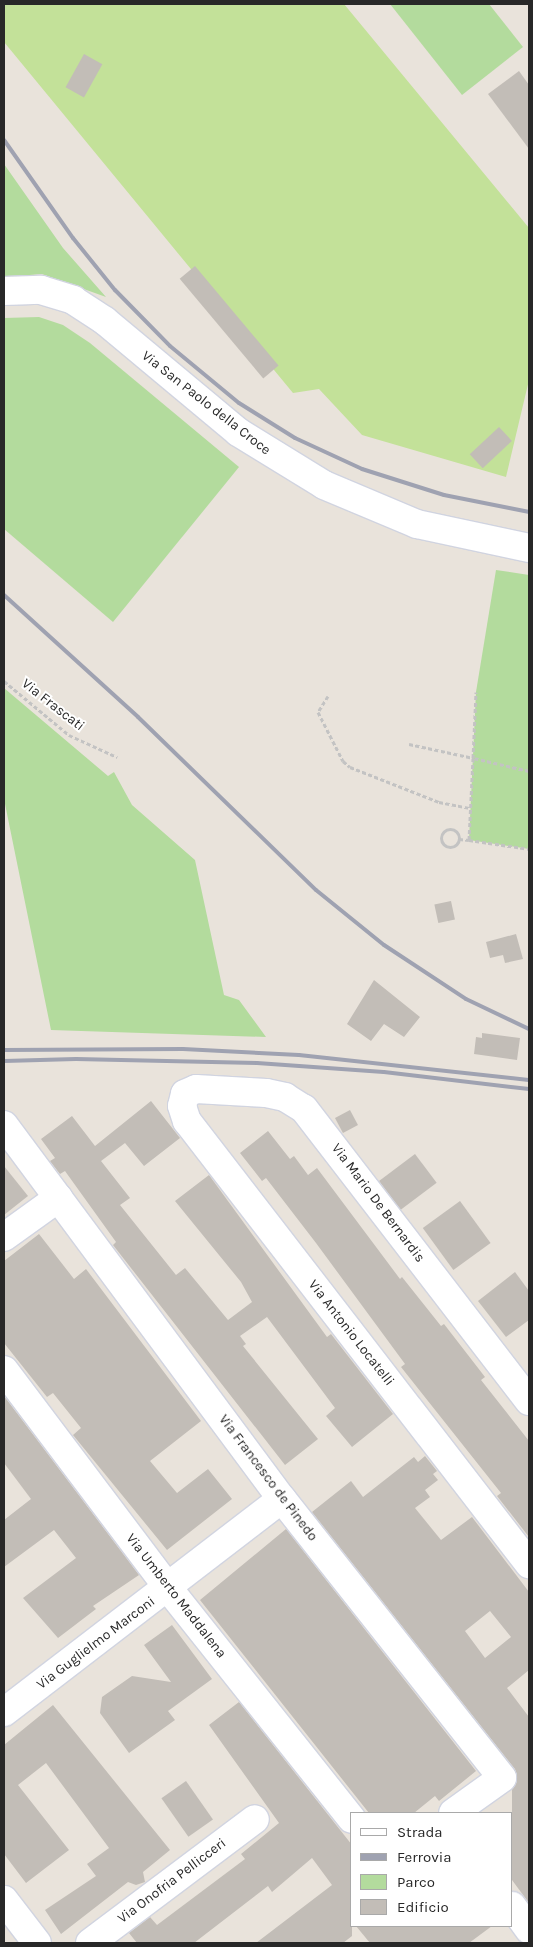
<!DOCTYPE html>
<style>
body{margin:0}
#map{position:relative;width:533px;height:1947px;overflow:hidden;background:#e9e3db;font-family:Karla,sans-serif}
div>[style]{position:absolute}
.green>*{inset:0;background:#b3db9d}
.pitch>*{inset:0;background:#c3e199}
.building>*{inset:0;background:#c2bdb7;transform-origin:0 0}
.path>*{height:3px;margin-top:-1.5px;transform-origin:0;background:repeating-linear-gradient(90deg,#c3c3c3 0 4px,transparent 0 6.5px)}
.path>.ring{margin:-1.5px;padding:0;box-sizing:content-box;background:none;border:3px solid #c3c3c3;border-radius:50%}
.roads{filter:drop-shadow(1px 0 #d1d4e0) drop-shadow(-1px 0 #d1d4e0) drop-shadow(0 1px #d1d4e0) drop-shadow(0 -1px #d1d4e0)}
.minor>*{height:28px;margin:-14px;padding:0 14px;transform-origin:14px;border-radius:14px;background:#fff}
.rail>*{height:4px;margin:-2px;padding:0 2px;transform-origin:2px;border-radius:2px;background:#9fa2b1}
span{translate:-50% -50%;white-space:nowrap;text-align:center;line-height:1.15;-webkit-text-stroke:4px #fff;paint-order:stroke}
.street-label{font-size:14px;color:#282828}
.frame{position:absolute;inset:0;border:5px solid #282828;pointer-events:none}
.legend{position:absolute;left:350px;top:1812px;width:162px;height:115px;box-sizing:border-box;background:#fff;border:1px solid #a9a9a9;margin:0;padding:6px 9px;list-style:none;font-size:15px;color:#282828}
.legend li{display:flex;align-items:center;gap:10px;height:25px}
.legend b{width:25px;border:1px solid #a9a9a9}
</style>
<div id="map">
<div class="green">
<i style="clip-path:polygon(390px 4px,489px 4px,523px 47px,462px 95px)"></i>
<i style="clip-path:polygon(4px 164px,63px 248px,106px 297px,42px 274px,4px 277px)"></i>
<i style="clip-path:polygon(39px 317px,63px 325px,90px 343px,239px 467px,113px 622px,4px 529px,4px 318px)"></i>
<i style="clip-path:polygon(496px 570px,529px 575px,529px 849px,469px 840px,476px 692px)"></i>
<i style="clip-path:polygon(4px 688px,108px 776px,114px 772px,132px 805px,195px 860px,224px 995px,239px 1000px,266px 1037px,51px 1030px,4px 799px)"></i>
</div>
<div class="pitch">
<i style="clip-path:polygon(4px 4px,344px 4px,529px 228px,529px 380px,506px 477px,362px 435px,319px 389px,293px 393px,4px 42px)"></i>
</div>
<div class="building">
<i style="left:84px;top:54px;width:21px;height:38px;rotate:29deg"></i>
<i style="clip-path:polygon(519px 71px,529px 85px,529px 149px,488px 94px)"></i>
<i style="left:195px;top:266px;width:130px;height:20px;rotate:50deg"></i>
<i style="left:499px;top:427px;width:19px;height:40px;rotate:47deg"></i>
<i style="left:451px;top:901px;width:19px;height:17px;rotate:78deg"></i>
<i style="clip-path:polygon(516px 934px,523px 959px,505px 963px,503px 955px,490px 958px,486px 942px)"></i>
<i style="clip-path:polygon(374px 980px,420px 1017px,404px 1037px,384px 1024px,371px 1041px,347px 1024px)"></i>
<i style="clip-path:polygon(482px 1033px,520px 1038px,517px 1060px,474px 1054px,476px 1037px,482px 1038px)"></i>
<i style="clip-path:polygon(151px 1101px,180px 1138px,144px 1166px,125px 1143px,101px 1161px,130px 1198px,120px 1205px,176px 1275px,185px 1268px,228px 1320px,252px 1302px,241px 1282px,175px 1201px,209px 1175px,327px 1337px,331px 1334px,393px 1414px,352px 1447px,326px 1416px,335px 1408px,267px 1317px,240px 1336px,246px 1344px,243px 1346px,318px 1439px,285px 1465px,113px 1245px,116px 1242px,65px 1171px,60px 1174px,50px 1161px,55px 1158px,41px 1139px,72px 1116px,95px 1146px)"></i>
<i style="left:350px;top:1110px;width:17px;height:17px;rotate:62deg"></i>
<i style="clip-path:polygon(268px 1131px,290px 1159px,294px 1156px,308px 1175px,317px 1168px,400px 1279px,402px 1277px,441px 1326px,444px 1324px,485px 1377px,481px 1380px,529px 1441px,529px 1537px,497px 1496px,501px 1493px,401px 1367px,405px 1364px,316px 1243px,266px 1178px,262px 1181px,240px 1153px)"></i>
<i style="left:415px;top:1154px;width:36px;height:45px;rotate:53deg"></i>
<i style="clip-path:polygon(4px 1166px,28px 1196px,4px 1215px)"></i>
<i style="left:460px;top:1201px;width:52px;height:46px;rotate:54deg"></i>
<i style="clip-path:polygon(39px 1234px,74px 1279px,86px 1269px,201px 1421px,150px 1461px,177px 1493px,208px 1469px,232px 1499px,167px 1550px,73px 1435px,81px 1428px,53px 1393px,47px 1397px,4px 1343px,4px 1261px)"></i>
<i style="clip-path:polygon(515px 1272px,529px 1291px,529px 1320px,506px 1337px,478px 1301px)"></i>
<i style="clip-path:polygon(4px 1396px,139px 1575px,93px 1606px,96px 1609px,58px 1638px,23px 1598px,76px 1558px,54px 1530px,4px 1567px,4px 1520px,31px 1499px,4px 1463px)"></i>
<i style="clip-path:polygon(evenodd,425px 1456px,437px 1471px,433px 1474px,438px 1480px,425px 1490px,430px 1497px,415px 1508px,441px 1540px,472px 1517px,529px 1592px,529px 1670px,507px 1688px,529px 1717px,529px 1903px,512px 1880px,512px 1790px,517px 1776px,515px 1769px,312px 1512px,351px 1481px,363px 1497px,414px 1457px,418px 1462px,425px 1456px,490px 1611px,511px 1637px,485px 1658px,465px 1631px,490px 1611px)"></i>
<i style="clip-path:polygon(286px 1529px,476px 1771px,439px 1801px,435px 1796px,414px 1813px,369px 1813px,200px 1600px)"></i>
<i style="clip-path:polygon(172px 1625px,212px 1679px,168px 1711px,175px 1720px,129px 1753px,100px 1713px,102px 1697px,132px 1676px,171px 1682px,144px 1645px)"></i>
<i style="clip-path:polygon(239px 1702px,352px 1845px,352px 1936px,343px 1943px,256px 1943px,332px 1885px,312px 1858px,272px 1892px,268px 1886px,194px 1943px,137px 1943px,129px 1933px,150px 1917px,157px 1925px,245px 1859px,241px 1854px,279px 1823px,209px 1725px)"></i>
<i style="clip-path:polygon(53px 1705px,170px 1850px,143px 1872px,145px 1882px,136px 1885px,128px 1882px,61px 1934px,45px 1910px,96px 1876px,87px 1864px,109px 1848px,46px 1763px,18px 1785px,69px 1850px,26px 1883px,4px 1854px,4px 1745px)"></i>
<i style="left:186px;top:1781px;width:47px;height:30px;rotate:55deg"></i>
<i style="clip-path:polygon(356px 1926px,492px 1926px,469px 1943px,370px 1943px)"></i>
</div>
<div class="path">
<i style="left:4px;top:681px;width:85px;rotate:39.7deg"></i>
<i style="left:69px;top:735px;width:53px;rotate:24.6deg"></i>
<i style="left:328px;top:696px;width:19px;rotate:122deg"></i>
<i style="left:318px;top:712px;width:55px;rotate:63deg"></i>
<i style="left:343px;top:761px;width:9px;rotate:41deg"></i>
<i style="left:350px;top:767px;width:96px;rotate:21.5deg"></i>
<i style="left:439px;top:802px;width:32px;rotate:11deg"></i>
<i style="left:409px;top:744px;width:66px;rotate:12.3deg"></i>
<i style="left:473px;top:758px;width:66px;rotate:-87.4deg"></i>
<i style="left:529px;top:771px;width:57px;rotate:-166.9deg"></i>
<i style="left:473px;top:758px;width:82px;rotate:92.8deg"></i>
<i style="left:469px;top:840px;width:61px;rotate:8.5deg"></i>
<i class="ring" style="left:441px;top:829px;width:15px;height:15px"></i>
<i style="left:459px;top:839px;width:10px;rotate:6deg"></i>
</div>
<div class="roads">
<div class="minor">
<i style="left:4px;top:291px;width:37px;rotate:-2deg"></i>
<i style="left:41px;top:290px;width:34px;rotate:17deg"></i>
<i style="left:73px;top:300px;width:38px;rotate:33deg"></i>
<i style="left:105px;top:321px;width:173px;rotate:39.8deg"></i>
<i style="left:238px;top:432px;width:101px;rotate:31.6deg"></i>
<i style="left:324px;top:485px;width:101px;rotate:22.8deg"></i>
<i style="left:417px;top:524px;width:115px;rotate:12.1deg"></i>
<i style="left:4px;top:1125px;width:466px;rotate:53.4deg"></i>
<i style="left:282px;top:1499px;width:355px;rotate:51.7deg"></i>
<i style="left:502px;top:1778px;width:60px;rotate:144.5deg"></i>
<i style="left:4px;top:1237px;width:67px;rotate:-35.8deg"></i>
<i style="left:4px;top:1370px;width:273px;rotate:53deg"></i>
<i style="left:168px;top:1588px;width:295px;rotate:51.5deg"></i>
<i style="left:529px;top:1401px;width:369px;rotate:-127.6deg"></i>
<i style="left:304px;top:1109px;width:22px;rotate:-148deg"></i>
<i style="left:285px;top:1097px;width:19px;rotate:-168deg"></i>
<i style="left:266px;top:1093px;width:70px;rotate:-176.7deg"></i>
<i style="left:196px;top:1089px;width:12px;rotate:156deg"></i>
<i style="left:185px;top:1094px;width:12px;rotate:104deg"></i>
<i style="left:182px;top:1106px;width:16px;rotate:72deg"></i>
<i style="left:187px;top:1121px;width:560px;rotate:52.33deg"></i>
<i style="left:4px;top:1712px;width:350px;rotate:-37.5deg"></i>
<i style="left:4px;top:1900px;width:54px;rotate:52.5deg"></i>
<i style="left:512px;top:1906px;width:29px;rotate:54deg"></i>
<i style="left:90px;top:1943px;width:206px;rotate:-36.9deg"></i>
</div>
</div>
<div class="rail">
<i style="left:4px;top:140px;width:120px;rotate:54.9deg"></i>
<i style="left:73px;top:238px;width:67px;rotate:51.1deg"></i>
<i style="left:115px;top:290px;width:78px;rotate:45.5deg"></i>
<i style="left:170px;top:346px;width:89px;rotate:39.6deg"></i>
<i style="left:239px;top:403px;width:66px;rotate:32deg"></i>
<i style="left:295px;top:438px;width:74px;rotate:24.8deg"></i>
<i style="left:362px;top:469px;width:86px;rotate:17.6deg"></i>
<i style="left:444px;top:495px;width:87px;rotate:11.3deg"></i>
<i style="left:4px;top:595px;width:181px;rotate:42.3deg"></i>
<i style="left:138px;top:717px;width:248px;rotate:44.2deg"></i>
<i style="left:316px;top:890px;width:87px;rotate:39deg"></i>
<i style="left:384px;top:945px;width:98px;rotate:33.4deg"></i>
<i style="left:466px;top:999px;width:70px;rotate:25.5deg"></i>
<i style="left:4px;top:1050px;width:179px;rotate:-0.3deg"></i>
<i style="left:183px;top:1049px;width:116px;rotate:3deg"></i>
<i style="left:299px;top:1055px;width:231px;rotate:6.2deg"></i>
<i style="left:4px;top:1061px;width:72px;rotate:-1.6deg"></i>
<i style="left:76px;top:1059px;width:181px;rotate:1.3deg"></i>
<i style="left:257px;top:1063px;width:127px;rotate:4.1deg"></i>
<i style="left:384px;top:1072px;width:146px;rotate:6.7deg"></i>
</div>
<div class="street-label">
<span style="left:206px;top:403px;rotate:38deg">Via San Paolo della Croce</span>
<span style="left:53px;top:705px;rotate:38deg">Via Frascati</span>
<span style="left:378px;top:1203px;rotate:53deg">Via Mario De Bernardis</span>
<span style="left:351px;top:1333px;rotate:52deg">Via Antonio Locatelli</span>
<span style="left:268px;top:1478px;rotate:53deg">Via Francesco de Pinedo</span>
<span style="left:176px;top:1596px;rotate:52deg">Via Umberto Maddalena</span>
<span style="left:96px;top:1643px;rotate:-37deg">Via Guglielmo Marconi</span>
<span style="left:172px;top:1881px;rotate:-37deg">Via Onofria Pellicceri</span>
</div>
<div class="frame"></div>
<ul class="legend">
<li><b style="height:6px;background:#fff"></b>Strada</li>
<li><b style="height:6px;background:#9fa2b1"></b>Ferrovia</li>
<li><b style="height:14px;background:#b3db9d"></b>Parco</li>
<li><b style="height:14px;background:#c2bdb7"></b>Edificio</li>
</ul>
</div>
